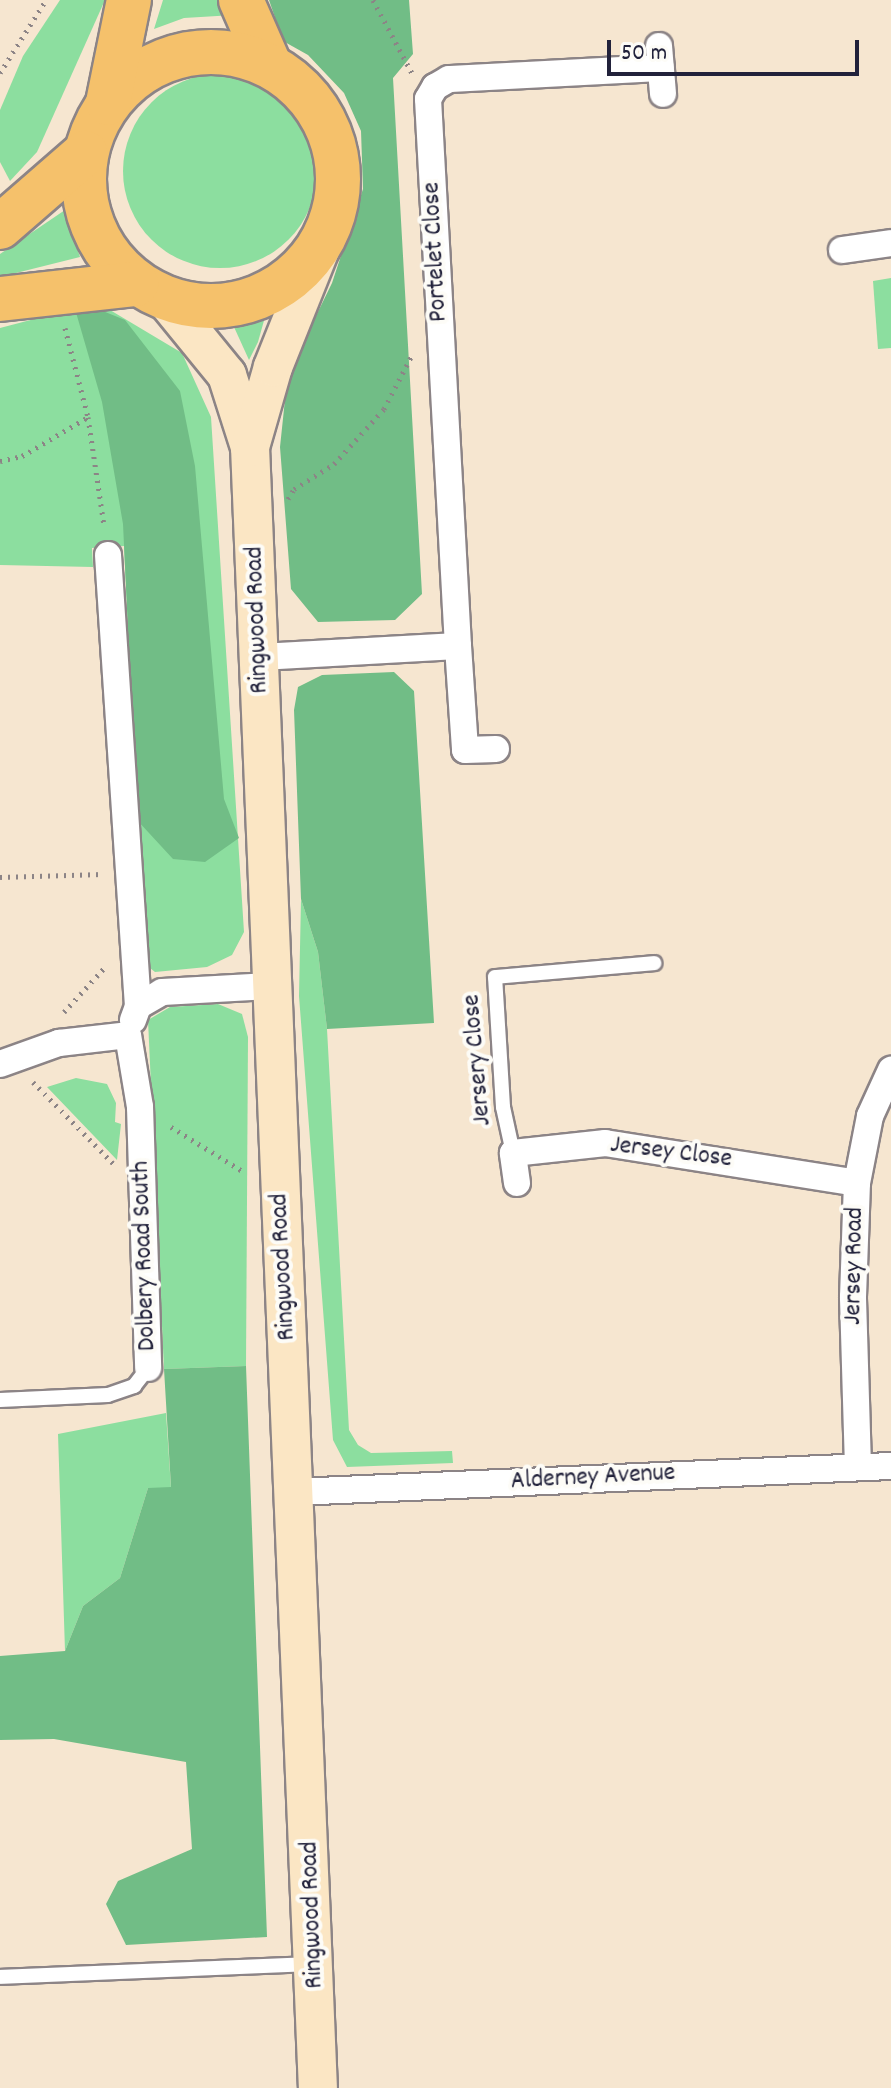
<!DOCTYPE html>
<style>
body{margin:0}
#map{position:relative;width:891px;height:2088px;overflow:hidden;background:#f6e6d0;font-family:Dekko,sans-serif}
div>[style]{position:absolute}
.green>*{inset:0;background:#8cde9f}
.round{border-radius:50%}
.forest>*{inset:0;background:#71bd86}
.path>*{height:5px;margin-top:-2.5px;transform-origin:0;background:repeating-linear-gradient(90deg,#8c8486 0 2px,transparent 0 8px)}
.roads{filter:drop-shadow(2px 0 #8c8486) drop-shadow(-2px 0 #8c8486) drop-shadow(0 2px #8c8486) drop-shadow(0 -2px #8c8486)}
.service>*{height:14px;margin:-7px;padding:0 7px;transform-origin:7px;border-radius:7px;background:#fff}
.minor>*{height:26px;margin:-13px;padding:0 13px;transform-origin:13px;border-radius:13px;background:#fff}
.secondary>*{height:38px;margin:-19px;padding:0 19px;transform-origin:19px;border-radius:19px;background:#fbe6c4}
.trunk>*{height:44px;margin:-22px;padding:0 22px;transform-origin:22px;border-radius:22px;background:#f5c16b}
.trunk>.ring{margin:-22px;padding:0;box-sizing:content-box;background:none;border:44px solid #f5c16b;border-radius:50%}
span{translate:-50% -50%;white-space:nowrap;text-align:center;line-height:1.15;-webkit-text-stroke:8px #fdfcf7;paint-order:stroke}
.street-label{font-size:26px;color:#22223b}
.scale{position:absolute;left:607px;top:40px;width:252px;height:36px;box-sizing:border-box;border:4px solid #22223b;border-top:0;padding-left:10px;font-size:24px;line-height:28px;white-space:nowrap;color:#22223b;-webkit-text-stroke:6px #fdfcf7;paint-order:stroke}
</style>
<div id="map">
<div class="green">
<i style="clip-path:polygon(60px 0,105px 0,37px 152px,10px 181px,0 162px,0 110px,23px 56px)"></i>
<i style="clip-path:polygon(163px 0,230px 0,234px 15px,184px 18px,154px 29px)"></i>
<i class="round" style="left:123px;top:74px;width:194px;height:194px"></i>
<i style="clip-path:polygon(65px 210px,80px 257px,0 277px,0 254px)"></i>
<i style="clip-path:polygon(891px 278px,891px 348px,878px 349px,873px 281px)"></i>
<i style="clip-path:polygon(88px 305px,110px 310px,182px 353px,211px 417px,244px 932px,232px 955px,207px 967px,155px 972px,145px 964px,124px 546px,92px 548px,93px 567px,0 565px,0 328px)"></i>
<i style="clip-path:polygon(265px 317px,258px 342px,249px 360px,234px 327px)"></i>
<i style="clip-path:polygon(301px 899px,318px 952px,327px 1029px,349px 1430px,358px 1445px,371px 1453px,452px 1451px,453px 1463px,347px 1467px,333px 1440px,299px 996px)"></i>
<i style="clip-path:polygon(218px 1004px,242px 1014px,248px 1037px,246px 1366px,164px 1369px,148px 1020px,170px 1007px)"></i>
<i style="clip-path:polygon(76px 1078px,107px 1084px,116px 1103px,115px 1122px,121px 1124px,117px 1160px,47px 1087px)"></i>
<i style="clip-path:polygon(166px 1413px,171px 1488px,148px 1488px,120px 1578px,83px 1606px,65px 1651px,58px 1434px)"></i>
</div>
<div class="forest">
<i style="clip-path:polygon(269px 0,409px 0,413px 54px,393px 78px,422px 594px,395px 620px,318px 622px,291px 589px,280px 447px,286px 390px,294px 361px,332px 283px,363px 189px,361px 131px,344px 93px,308px 55px,283px 41px)"></i>
<i style="clip-path:polygon(88px 305px,125px 320px,180px 391px,195px 466px,224px 799px,239px 838px,205px 862px,173px 859px,137px 820px,123px 524px,102px 402px,75px 309px)"></i>
<i style="clip-path:polygon(394px 672px,414px 691px,434px 1023px,327px 1029px,318px 952px,301px 899px,294px 710px,298px 687px,322px 675px)"></i>
<i style="clip-path:polygon(246px 1366px,267px 1937px,126px 1945px,106px 1904px,118px 1881px,192px 1849px,186px 1762px,54px 1739px,0 1740px,0 1656px,65px 1651px,83px 1606px,120px 1578px,148px 1488px,171px 1487px,164px 1369px)"></i>
</div>
<div class="path">
<i style="left:373px;top:0;width:83px;rotate:61.9deg"></i>
<i style="left:0;top:73px;width:86px;rotate:-57.8deg"></i>
<i style="left:305px;top:73px;width:55px;rotate:50.2deg"></i>
<i style="left:340px;top:115px;width:35px;rotate:72deg"></i>
<i style="left:351px;top:148px;width:68px;rotate:95deg"></i>
<i style="left:65px;top:328px;width:92px;rotate:75.5deg"></i>
<i style="left:88px;top:417px;width:110px;rotate:81.6deg"></i>
<i style="left:0;top:461px;width:23px;rotate:-13deg"></i>
<i style="left:22px;top:456px;width:77px;rotate:-30.6deg"></i>
<i style="left:288px;top:499px;width:12px;rotate:-59deg"></i>
<i style="left:294px;top:489px;width:47px;rotate:-32deg"></i>
<i style="left:334px;top:464px;width:74px;rotate:-47.7deg"></i>
<i style="left:384px;top:409px;width:61px;rotate:-62.6deg"></i>
<i style="left:0;top:877px;width:103px;rotate:-1.7deg"></i>
<i style="left:64px;top:1012px;width:62px;rotate:-47.6deg"></i>
<i style="left:33px;top:1082px;width:114px;rotate:45.4deg"></i>
<i style="left:171px;top:1127px;width:86px;rotate:31.7deg"></i>
</div>
<div class="roads">
<div class="service">
<i style="left:513px;top:1153px;width:47px;rotate:-102.3deg"></i>
<i style="left:503px;top:1107px;width:130px;rotate:-93.5deg"></i>
<i style="left:495px;top:977px;width:160px;rotate:-5deg"></i>
<i style="left:0;top:1400px;width:108px;rotate:-2.7deg"></i>
<i style="left:108px;top:1395px;width:28px;rotate:-19deg"></i>
<i style="left:134px;top:1386px;width:23px;rotate:-52deg"></i>
<i style="left:0;top:1977px;width:311px;rotate:-2.4deg"></i>
</div>
<div class="minor">
<i style="left:659px;top:46px;width:48px;rotate:85.2deg"></i>
<i style="left:842px;top:250px;width:49px;rotate:-8.1deg"></i>
<i style="left:108px;top:555px;width:452px;rotate:86.2deg"></i>
<i style="left:458px;top:646px;width:104px;rotate:86.1deg"></i>
<i style="left:465px;top:750px;width:31px;rotate:-2deg"></i>
<i style="left:260px;top:657px;width:198px;rotate:-3.2deg"></i>
<i style="left:458px;top:646px;width:548px;rotate:-93.14deg"></i>
<i style="left:428px;top:99px;width:14px;rotate:-60deg"></i>
<i style="left:435px;top:87px;width:16px;rotate:-30deg"></i>
<i style="left:449px;top:79px;width:212px;rotate:-3deg"></i>
<i style="left:133px;top:1020px;width:15px;rotate:-70deg"></i>
<i style="left:138px;top:1006px;width:28px;rotate:-30deg"></i>
<i style="left:162px;top:992px;width:108px;rotate:-3.2deg"></i>
<i style="left:128px;top:1035px;width:73px;rotate:80.5deg"></i>
<i style="left:140px;top:1107px;width:261px;rotate:88.2deg"></i>
<i style="left:0;top:1064px;width:63px;rotate:-19.6deg"></i>
<i style="left:59px;top:1043px;width:69px;rotate:-6.6deg"></i>
<i style="left:517px;top:1183px;width:30px;rotate:-98deg"></i>
<i style="left:513px;top:1153px;width:93px;rotate:-6.2deg"></i>
<i style="left:605px;top:1143px;width:255px;rotate:9deg"></i>
<i style="left:858px;top:1467px;width:170px;rotate:-91.7deg"></i>
<i style="left:853px;top:1297px;width:114px;rotate:-88deg"></i>
<i style="left:857px;top:1183px;width:68px;rotate:-79deg"></i>
<i style="left:870px;top:1116px;width:51px;rotate:-65.5deg"></i>
<i style="left:295px;top:1492px;width:597px;rotate:-2.5deg"></i>
</div>
<div class="secondary">
<i style="left:165px;top:299px;width:98px;rotate:50.8deg"></i>
<i style="left:227px;top:375px;width:76px;rotate:72.3deg"></i>
<i style="left:250px;top:447px;width:1642px;rotate:87.63deg"></i>
<i style="left:250px;top:447px;width:83px;rotate:-74deg"></i>
<i style="left:273px;top:367px;width:135px;rotate:-68.2deg"></i>
</div>
<div class="trunk">
<i style="left:241px;top:0;width:70px;rotate:66.4deg"></i>
<i class="ring" style="left:84px;top:52px;width:210px;height:210px"></i>
<i style="left:108px;top:103px;width:105px;rotate:-78.5deg"></i>
<i style="left:0;top:227px;width:113px;rotate:-41deg"></i>
<i style="left:0;top:299px;width:137px;rotate:-6.3deg"></i>
</div>
</div>
<div class="street-label">
<span style="left:436px;top:252px;rotate:-93deg">Portelet Close</span>
<span style="left:258px;top:620px;rotate:-92deg">Ringwood Road</span>
<span style="left:478px;top:1060px;rotate:-95deg">Jersery Close</span>
<span style="left:671px;top:1153px;rotate:7deg">Jersey Close</span>
<span style="left:145px;top:1256px;rotate:-92deg">Dolbery Road South</span>
<span style="left:855px;top:1266px;rotate:-89deg">Jersey Road</span>
<span style="left:284px;top:1267px;rotate:-93deg">Ringwood Road</span>
<span style="left:593px;top:1478px;rotate:-3deg">Alderney Avenue</span>
<span style="left:313px;top:1915px;rotate:-92deg">Ringwood Road</span>
</div>
<div class="scale">50 m</div>
</div>
